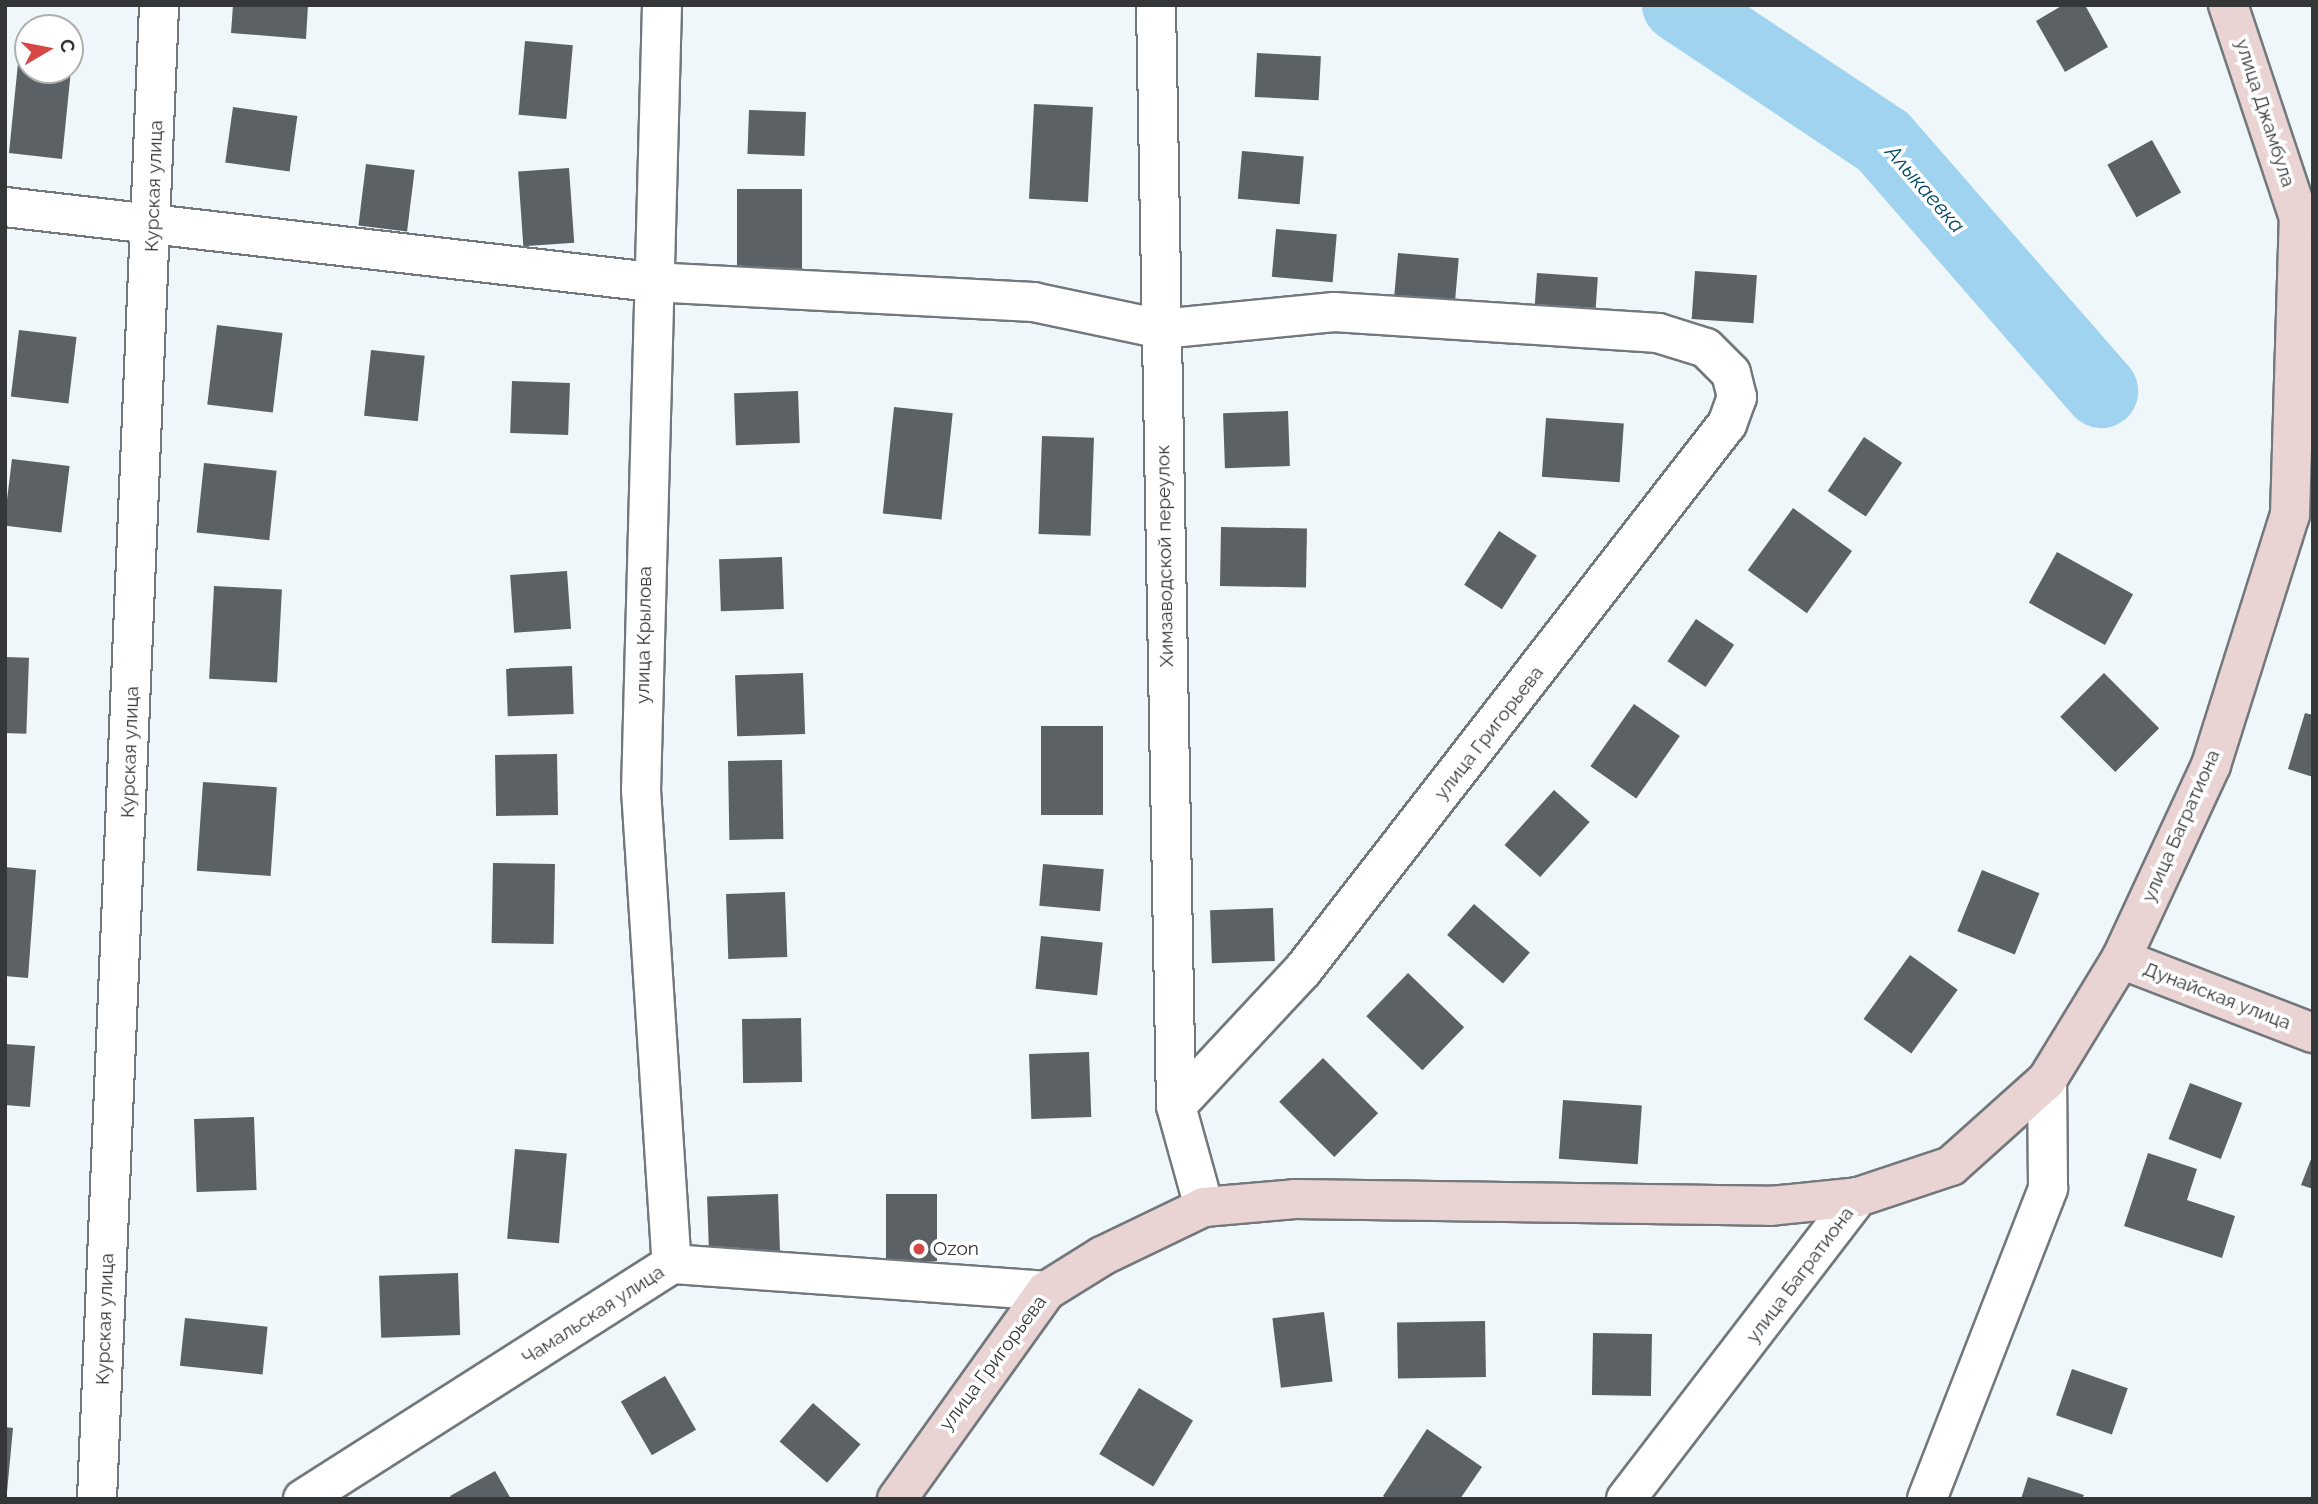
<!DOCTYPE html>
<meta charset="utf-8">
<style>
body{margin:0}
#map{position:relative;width:2318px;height:1504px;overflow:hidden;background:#f0f7fb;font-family:Raleway,sans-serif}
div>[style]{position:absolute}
.river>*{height:74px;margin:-37px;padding:0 37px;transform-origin:37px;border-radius:37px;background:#9fd3ef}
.building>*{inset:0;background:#5b6164;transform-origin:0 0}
.roads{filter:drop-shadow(2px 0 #72787c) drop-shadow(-2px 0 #72787c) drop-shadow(0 2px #72787c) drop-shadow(0 -2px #72787c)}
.street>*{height:38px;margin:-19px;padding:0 19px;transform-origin:19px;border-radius:19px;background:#fff}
.secondary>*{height:38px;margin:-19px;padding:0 19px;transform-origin:19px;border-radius:19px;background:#ead4d3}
.dots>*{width:19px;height:19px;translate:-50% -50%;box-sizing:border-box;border:4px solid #fff;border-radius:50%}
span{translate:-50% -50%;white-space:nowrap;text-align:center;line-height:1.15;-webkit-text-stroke:7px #fff;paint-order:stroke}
.street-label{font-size:19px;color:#343638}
.poi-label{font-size:19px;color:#343638}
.left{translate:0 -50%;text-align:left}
.water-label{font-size:21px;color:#004863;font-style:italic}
.frame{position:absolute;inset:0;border:7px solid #343638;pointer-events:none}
.north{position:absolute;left:14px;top:14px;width:70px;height:70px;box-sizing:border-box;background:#fff;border:2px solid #aeafaf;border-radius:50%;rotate:80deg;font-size:19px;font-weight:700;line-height:28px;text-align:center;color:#343638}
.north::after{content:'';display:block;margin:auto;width:24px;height:32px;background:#d64745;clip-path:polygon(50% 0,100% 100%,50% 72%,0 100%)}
</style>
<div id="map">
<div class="river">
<i style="left:1679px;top:5px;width:245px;rotate:33.7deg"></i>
<i style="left:1883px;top:141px;width:332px;rotate:48.9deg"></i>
</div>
<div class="building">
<i style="clip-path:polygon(233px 5px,308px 5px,306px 39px,231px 33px)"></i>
<i style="clip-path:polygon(2063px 5px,2085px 5px,2108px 47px,2065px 72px,2036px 21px)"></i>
<i style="left:525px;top:41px;width:48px;height:74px;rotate:5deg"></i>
<i style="left:1257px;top:53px;width:64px;height:44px;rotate:3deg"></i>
<i style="clip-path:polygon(18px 63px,28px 64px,28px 70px,71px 70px,62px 159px,9px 153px)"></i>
<i style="left:1034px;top:104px;width:59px;height:95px;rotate:3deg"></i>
<i style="left:233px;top:107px;width:65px;height:56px;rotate:8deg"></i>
<i style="left:749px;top:110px;width:57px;height:44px;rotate:2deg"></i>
<i style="left:2152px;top:140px;width:60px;height:51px;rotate:61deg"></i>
<i style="left:1242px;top:151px;width:62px;height:48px;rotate:5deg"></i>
<i style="left:366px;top:164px;width:49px;height:62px;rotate:7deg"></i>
<i style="left:569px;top:168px;width:75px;height:51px;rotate:86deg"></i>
<i style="left:737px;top:189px;width:65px;height:80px"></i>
<i style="left:1276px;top:229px;width:61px;height:48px;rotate:5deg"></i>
<i style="left:1398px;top:253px;width:61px;height:48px;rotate:5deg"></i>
<i style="left:1695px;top:271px;width:62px;height:48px;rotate:4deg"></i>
<i style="left:1537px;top:273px;width:61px;height:47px;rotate:4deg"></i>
<i style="left:217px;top:325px;width:66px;height:80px;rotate:7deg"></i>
<i style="left:19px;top:330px;width:58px;height:67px;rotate:7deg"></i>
<i style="left:371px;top:350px;width:54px;height:66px;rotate:6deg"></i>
<i style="left:512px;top:381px;width:58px;height:52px;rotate:2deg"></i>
<i style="left:798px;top:391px;width:52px;height:64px;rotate:88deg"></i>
<i style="left:894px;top:407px;width:59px;height:107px;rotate:6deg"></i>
<i style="left:1288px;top:411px;width:55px;height:65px;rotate:88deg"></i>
<i style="left:1546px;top:418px;width:78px;height:59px;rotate:4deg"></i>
<i style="left:1042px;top:436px;width:52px;height:98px;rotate:2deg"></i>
<i style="left:1864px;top:437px;width:46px;height:65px;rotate:34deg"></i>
<i style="left:12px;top:459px;width:58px;height:67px;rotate:7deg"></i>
<i style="left:204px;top:463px;width:73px;height:70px;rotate:6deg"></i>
<i style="left:1793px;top:508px;width:73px;height:77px;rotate:36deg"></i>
<i style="left:1221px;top:527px;width:86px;height:59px;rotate:1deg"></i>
<i style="left:1499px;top:531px;width:45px;height:64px;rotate:33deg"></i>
<i style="left:2057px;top:552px;width:87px;height:58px;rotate:29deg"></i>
<i style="left:782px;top:557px;width:52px;height:63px;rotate:88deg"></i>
<i style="left:567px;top:571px;width:58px;height:57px;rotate:86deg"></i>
<i style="left:214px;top:586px;width:68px;height:93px;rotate:3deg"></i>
<i style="left:1696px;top:619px;width:46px;height:51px;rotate:34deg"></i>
<i style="left:5px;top:657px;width:24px;height:76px;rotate:2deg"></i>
<i style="left:572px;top:666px;width:48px;height:66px;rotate:88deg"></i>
<i style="left:803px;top:673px;width:61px;height:68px;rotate:88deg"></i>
<i style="left:2104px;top:673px;width:78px;height:62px;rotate:45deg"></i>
<i style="left:1634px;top:704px;width:56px;height:76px;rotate:35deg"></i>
<i style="clip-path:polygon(2305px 713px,2313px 715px,2313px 777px,2288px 769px)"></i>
<i style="left:1041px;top:726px;width:62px;height:89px"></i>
<i style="left:557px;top:754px;width:61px;height:62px;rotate:89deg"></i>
<i style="left:782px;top:760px;width:79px;height:54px;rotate:89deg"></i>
<i style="left:203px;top:782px;width:74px;height:89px;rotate:4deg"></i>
<i style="left:1554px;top:790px;width:48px;height:74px;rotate:42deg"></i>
<i style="left:493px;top:863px;width:62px;height:80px;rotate:1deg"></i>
<i style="left:1043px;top:864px;width:61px;height:42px;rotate:5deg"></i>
<i style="clip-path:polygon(5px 867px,36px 870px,28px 978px,5px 976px)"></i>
<i style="left:1982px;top:870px;width:62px;height:66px;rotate:22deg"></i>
<i style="left:785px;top:892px;width:65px;height:59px;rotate:88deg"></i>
<i style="left:1474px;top:904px;width:74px;height:41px;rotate:41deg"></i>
<i style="left:1273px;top:908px;width:53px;height:63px;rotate:88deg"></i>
<i style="left:1041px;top:936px;width:62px;height:53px;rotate:6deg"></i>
<i style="left:1910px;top:955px;width:59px;height:79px;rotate:36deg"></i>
<i style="left:1408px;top:973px;width:78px;height:60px;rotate:44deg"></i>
<i style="left:801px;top:1018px;width:64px;height:59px;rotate:89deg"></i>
<i style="clip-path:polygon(5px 1044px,35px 1046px,30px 1107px,5px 1105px)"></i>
<i style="left:1089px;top:1052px;width:65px;height:60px;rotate:88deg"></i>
<i style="left:1323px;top:1058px;width:78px;height:62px;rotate:45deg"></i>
<i style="left:2190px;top:1083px;width:56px;height:60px;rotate:21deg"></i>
<i style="left:1563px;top:1100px;width:79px;height:59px;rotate:4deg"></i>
<i style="left:254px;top:1117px;width:73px;height:60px;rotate:88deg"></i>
<i style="left:515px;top:1149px;width:52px;height:90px;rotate:5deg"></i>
<i style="clip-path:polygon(2148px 1153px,2197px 1169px,2187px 1200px,2235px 1216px,2222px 1258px,2124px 1226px)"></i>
<i style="clip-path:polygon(2313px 1154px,2313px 1189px,2301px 1185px)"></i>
<i style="left:778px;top:1194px;width:58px;height:71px;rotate:88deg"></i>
<i style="left:886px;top:1194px;width:51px;height:67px"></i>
<i style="left:458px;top:1273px;width:62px;height:79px;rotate:88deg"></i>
<i style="left:1324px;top:1312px;width:70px;height:52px;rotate:83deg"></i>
<i style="left:185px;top:1318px;width:83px;height:48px;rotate:6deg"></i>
<i style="left:1485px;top:1321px;width:56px;height:88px;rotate:89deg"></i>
<i style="left:1593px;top:1333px;width:59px;height:62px;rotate:1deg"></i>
<i style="left:2072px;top:1369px;width:59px;height:49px;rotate:19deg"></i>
<i style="left:665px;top:1376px;width:62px;height:51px;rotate:60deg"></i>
<i style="left:1139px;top:1388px;width:63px;height:77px;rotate:31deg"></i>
<i style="left:813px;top:1403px;width:63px;height:51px;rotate:41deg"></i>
<i style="clip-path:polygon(5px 1427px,13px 1428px,7px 1492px,5px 1492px)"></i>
<i style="clip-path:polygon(1427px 1429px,1482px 1467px,1460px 1499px,1387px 1499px,1383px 1496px)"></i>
<i style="clip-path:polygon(495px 1471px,511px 1499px,452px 1499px,450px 1496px)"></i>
<i style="clip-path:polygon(2028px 1477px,2084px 1495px,2082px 1499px,2021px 1499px)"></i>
</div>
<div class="roads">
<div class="street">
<i style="left:662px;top:5px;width:785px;rotate:91.53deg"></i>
<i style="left:641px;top:790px;width:475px;rotate:86.3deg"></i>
<i style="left:1156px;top:5px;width:1101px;rotate:88.96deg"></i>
<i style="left:5px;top:207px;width:650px;rotate:6.62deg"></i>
<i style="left:651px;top:282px;width:383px;rotate:3deg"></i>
<i style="left:1033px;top:302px;width:131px;rotate:11.9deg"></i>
<i style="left:1161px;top:329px;width:174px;rotate:-5.6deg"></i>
<i style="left:1334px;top:312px;width:325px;rotate:3.7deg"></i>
<i style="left:1658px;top:333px;width:50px;rotate:17.4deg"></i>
<i style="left:1706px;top:348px;width:35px;rotate:45deg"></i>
<i style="left:1731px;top:373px;width:25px;rotate:76deg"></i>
<i style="left:1737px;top:397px;width:29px;rotate:110deg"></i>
<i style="left:1727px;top:424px;width:691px;rotate:127.83deg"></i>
<i style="left:1303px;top:970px;width:186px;rotate:133deg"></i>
<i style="left:1176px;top:1106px;width:105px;rotate:74.5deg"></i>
<i style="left:97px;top:1499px;width:1495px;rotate:-87.62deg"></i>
<i style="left:303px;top:1499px;width:437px;rotate:-32.5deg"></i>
<i style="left:672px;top:1264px;width:375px;rotate:4.1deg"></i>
<i style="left:1626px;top:1499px;width:381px;rotate:-52.5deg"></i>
<i style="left:1927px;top:1499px;width:334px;rotate:-68.7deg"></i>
<i style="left:2048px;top:1188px;width:108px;rotate:-90.5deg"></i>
</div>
<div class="secondary">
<i style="left:2121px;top:959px;width:206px;rotate:21.1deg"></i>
<i style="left:897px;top:1499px;width:256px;rotate:-54.4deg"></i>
<i style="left:1046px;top:1291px;width:66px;rotate:-32deg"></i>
<i style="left:1102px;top:1256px;width:113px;rotate:-25.7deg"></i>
<i style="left:1204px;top:1207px;width:91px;rotate:-5deg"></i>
<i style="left:1295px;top:1199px;width:475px;rotate:0.8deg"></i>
<i style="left:1770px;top:1206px;width:88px;rotate:-5.8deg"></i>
<i style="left:1858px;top:1197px;width:98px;rotate:-18.4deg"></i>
<i style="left:1951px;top:1166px;width:129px;rotate:-41.9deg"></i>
<i style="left:2047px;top:1080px;width:142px;rotate:-58.6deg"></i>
<i style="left:2121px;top:959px;width:214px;rotate:-65.1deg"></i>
<i style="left:2211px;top:765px;width:262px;rotate:-72.5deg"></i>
<i style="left:2290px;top:515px;width:297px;rotate:-88.3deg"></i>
<i style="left:2299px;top:218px;width:225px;rotate:-108.4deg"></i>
</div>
</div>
<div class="dots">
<i style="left:919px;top:1249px;background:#d64745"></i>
</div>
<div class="street-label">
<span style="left:2265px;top:113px;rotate:72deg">улица Джамбула</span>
<span style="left:154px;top:186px;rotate:-88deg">Курская улица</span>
<span style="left:1165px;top:556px;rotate:-91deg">Химзаводской переулок</span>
<span style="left:644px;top:635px;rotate:-89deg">улица Крылова</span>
<span style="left:1489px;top:733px;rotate:-52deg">улица Григорьева</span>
<span style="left:130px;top:752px;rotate:-88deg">Курская улица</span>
<span style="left:2181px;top:826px;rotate:-66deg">улица Багратиона</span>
<span style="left:2217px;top:996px;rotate:21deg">Дунайская улица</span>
<span style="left:1800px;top:1275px;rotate:-53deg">улица Багратиона</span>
<span style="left:593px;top:1315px;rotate:-33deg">Чамальская улица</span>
<span style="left:105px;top:1319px;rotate:-88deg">Курская улица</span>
<span style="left:993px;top:1363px;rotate:-53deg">улица Григорьева</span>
</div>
<div class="poi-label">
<span class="left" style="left:933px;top:1249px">Ozon</span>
</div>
<div class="water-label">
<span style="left:1925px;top:189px;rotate:49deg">Алыкаевка</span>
</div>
<div class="frame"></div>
<div class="north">С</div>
</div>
